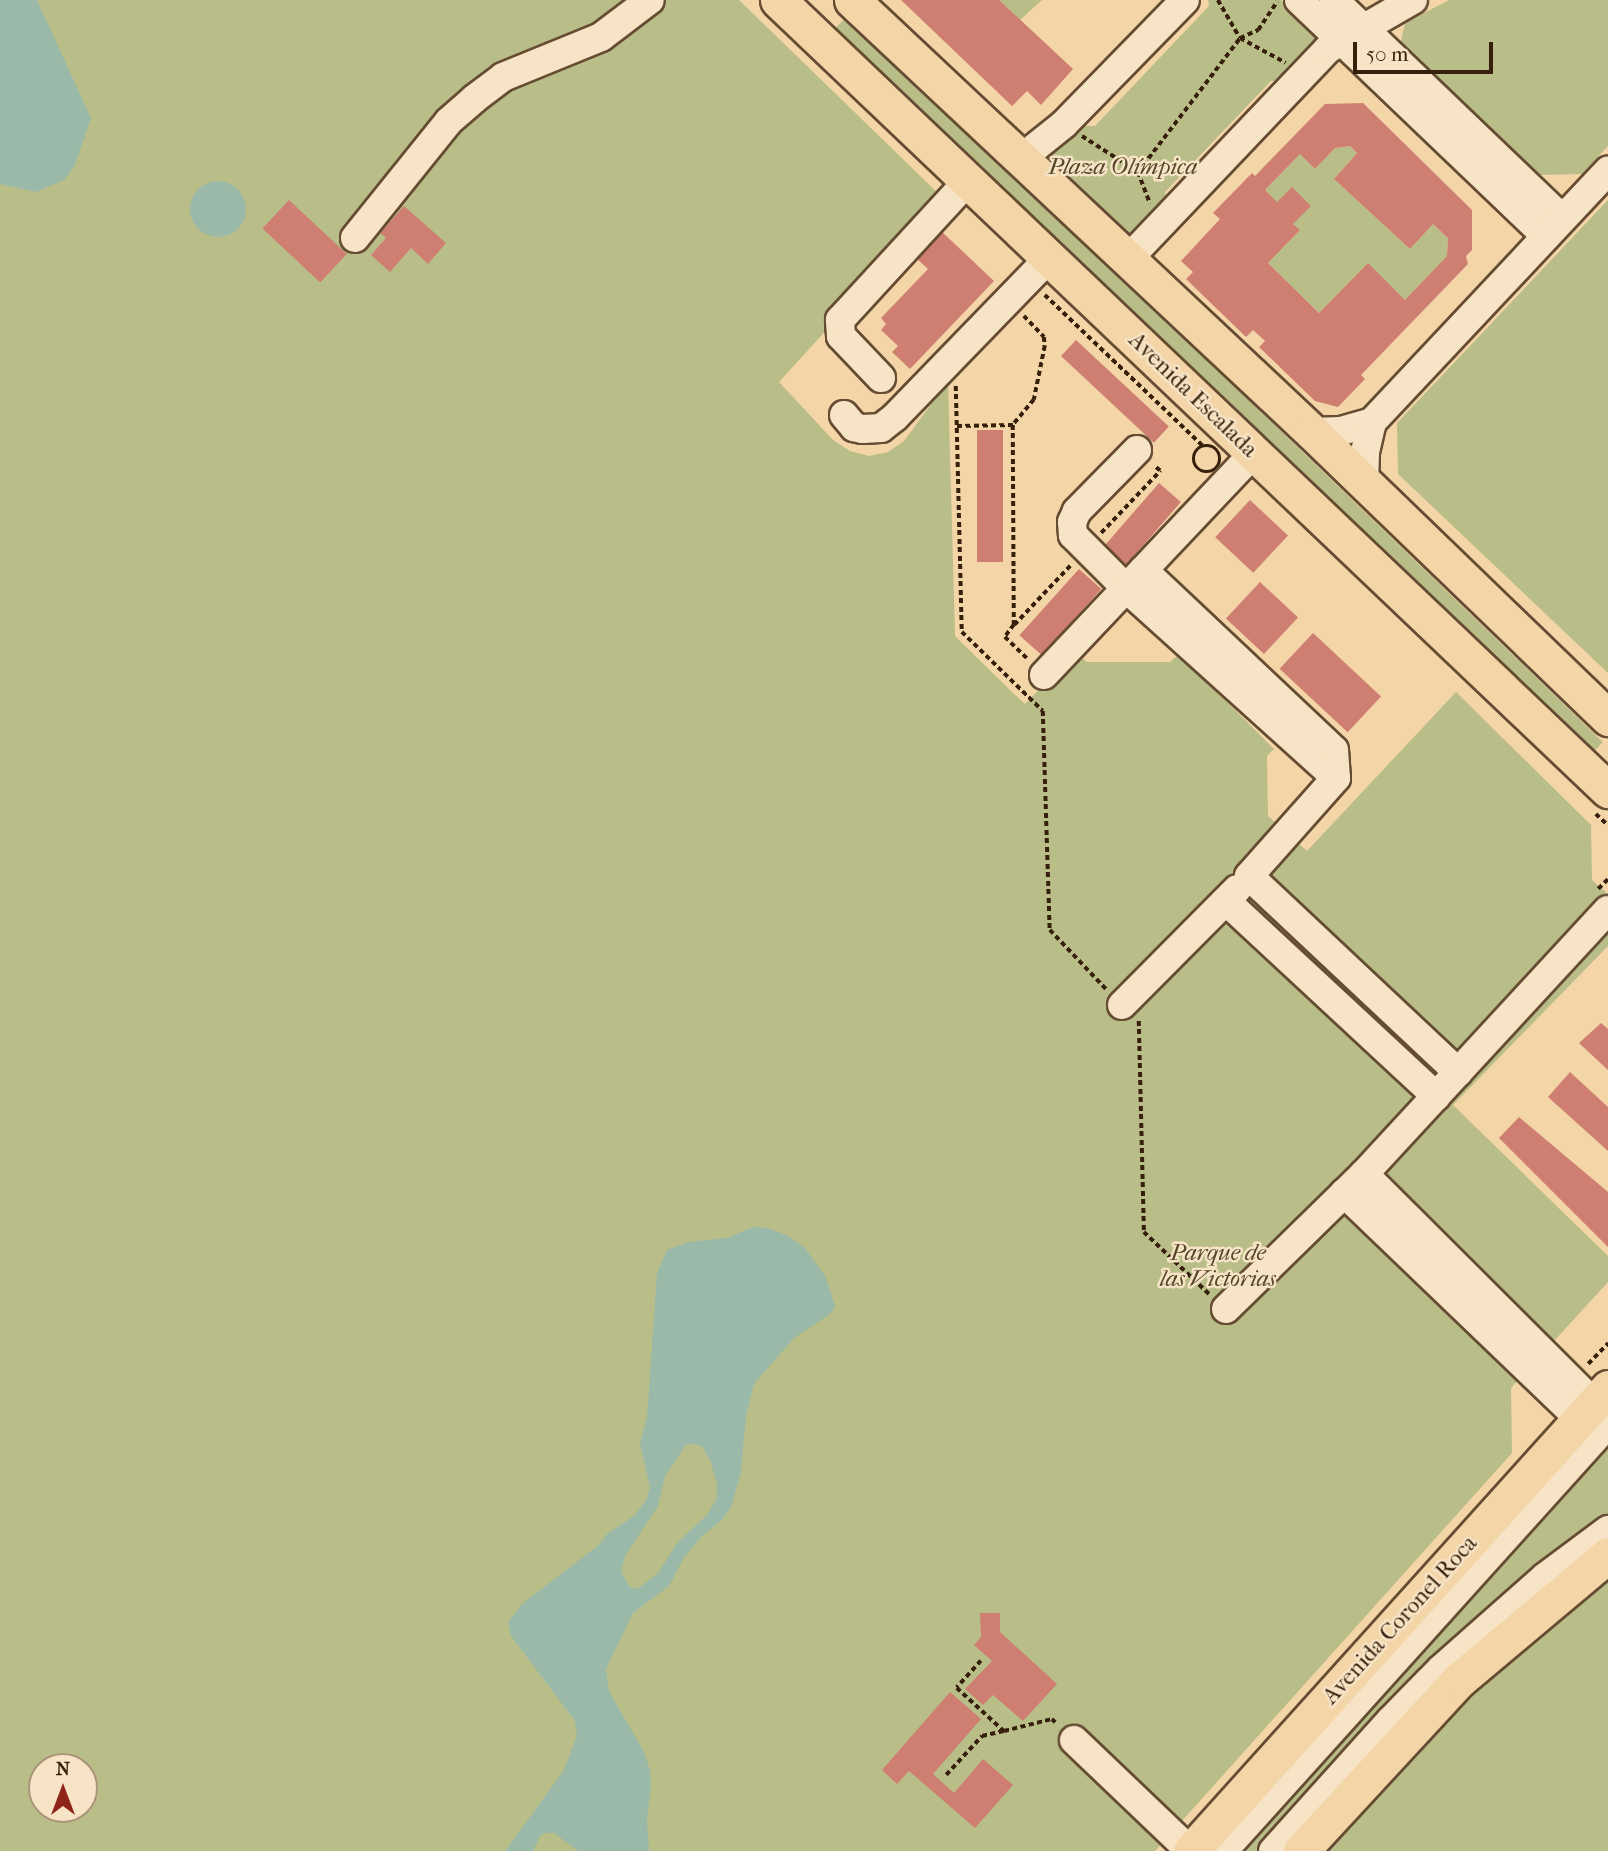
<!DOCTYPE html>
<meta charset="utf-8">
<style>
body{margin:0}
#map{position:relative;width:1608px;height:1851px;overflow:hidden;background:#f3d5a8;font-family:"IM FELL French Canon",serif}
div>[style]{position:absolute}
.green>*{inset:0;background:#b9be89;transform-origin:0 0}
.water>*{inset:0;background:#9bb9a8}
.round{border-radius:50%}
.building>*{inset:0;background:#cf7f71;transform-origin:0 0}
.path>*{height:3.5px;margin-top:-1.75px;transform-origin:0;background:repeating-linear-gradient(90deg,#361f0b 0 5px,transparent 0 8.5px)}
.path>.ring{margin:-1.75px;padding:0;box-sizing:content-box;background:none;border:3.5px solid #361f0b;border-radius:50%}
.roads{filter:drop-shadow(2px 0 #654c32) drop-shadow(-2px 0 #654c32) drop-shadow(0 2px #654c32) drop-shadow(0 -2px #654c32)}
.minor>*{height:28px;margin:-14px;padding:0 14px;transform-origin:14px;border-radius:14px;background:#f7e4c6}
.major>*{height:35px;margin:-17.5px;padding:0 17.5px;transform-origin:17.5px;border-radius:17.5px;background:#f3d5a8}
span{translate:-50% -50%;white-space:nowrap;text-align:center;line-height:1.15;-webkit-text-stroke:5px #f7e4c6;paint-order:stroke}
.park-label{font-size:23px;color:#57472a;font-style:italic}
.street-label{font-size:23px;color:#361f0b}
.north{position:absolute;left:28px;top:1753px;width:70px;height:70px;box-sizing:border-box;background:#f7e4c6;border:2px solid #aa957b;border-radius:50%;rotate:0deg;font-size:19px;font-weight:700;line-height:28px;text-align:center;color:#361f0b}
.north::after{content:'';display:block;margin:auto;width:24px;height:32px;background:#8f2418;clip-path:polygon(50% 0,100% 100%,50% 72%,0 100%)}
.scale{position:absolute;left:1353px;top:42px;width:140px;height:32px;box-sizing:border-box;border:4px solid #361f0b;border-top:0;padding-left:9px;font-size:21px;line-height:24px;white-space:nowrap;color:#361f0b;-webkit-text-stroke:5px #f7e4c6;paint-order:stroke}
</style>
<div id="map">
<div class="green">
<i style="clip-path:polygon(evenodd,0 0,739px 0,945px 200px,779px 382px,833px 440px,850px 451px,869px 456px,888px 452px,904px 441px,948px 381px,955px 636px,1012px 692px,1025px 704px,1075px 652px,1087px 662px,1170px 662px,1179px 654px,1274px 749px,1267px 756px,1268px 816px,1307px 851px,1456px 692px,1591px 825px,1592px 880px,1608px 894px,1608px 946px,1453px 1105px,1608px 1256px,1608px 1282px,1511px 1388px,1512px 1453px,1155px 1851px,0 1851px,0 0,42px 1767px,84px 1767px,84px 1809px,42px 1809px,42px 1767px)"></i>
<i style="clip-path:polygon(999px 0,1042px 0,1020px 20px)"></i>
<i style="clip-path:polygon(1208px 0,1281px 0,1316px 32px,1317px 41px,1285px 81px,1271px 81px,1165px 192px,1168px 205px,1136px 236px,1122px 238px,1046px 157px,1079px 126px,1095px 126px,1209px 6px)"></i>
<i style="clip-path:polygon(1449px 0,1608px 0,1608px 146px,1582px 174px,1539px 175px,1400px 46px,1405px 23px)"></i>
<i style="left:849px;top:14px;width:1048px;height:28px;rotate:44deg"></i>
<i style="clip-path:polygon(1350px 146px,1357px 153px,1334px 179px,1410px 249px,1433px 224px,1448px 238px,1447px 256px,1405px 300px,1367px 264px,1319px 313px,1268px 263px,1299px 231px,1265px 190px,1300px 154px,1315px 169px,1335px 148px)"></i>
<i style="clip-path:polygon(1608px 200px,1608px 673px,1398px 474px,1397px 423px)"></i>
<i style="clip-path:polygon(1608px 1436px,1608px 1523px,1265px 1851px,1232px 1851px)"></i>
<i style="clip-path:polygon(1608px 1581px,1608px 1851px,1329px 1851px,1418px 1748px,1547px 1626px)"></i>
</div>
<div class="water">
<i style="clip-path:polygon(0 0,37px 0,91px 118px,75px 165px,64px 180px,36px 192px,0 184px)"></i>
<i class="round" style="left:190px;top:181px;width:56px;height:56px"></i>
<i style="clip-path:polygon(evenodd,753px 1227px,768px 1228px,786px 1235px,804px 1247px,826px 1277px,835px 1307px,830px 1314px,794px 1338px,754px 1384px,746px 1416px,741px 1471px,732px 1505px,723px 1519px,701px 1537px,683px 1559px,669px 1586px,633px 1613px,606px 1669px,609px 1691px,644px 1752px,650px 1770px,651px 1785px,647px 1820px,649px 1851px,578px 1851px,554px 1833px,545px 1833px,540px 1836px,533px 1851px,505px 1851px,564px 1770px,577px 1736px,575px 1721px,511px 1636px,508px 1622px,522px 1604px,600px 1544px,607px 1534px,635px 1515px,646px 1500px,650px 1487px,640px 1444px,647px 1417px,657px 1273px,667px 1250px,688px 1242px,727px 1238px,753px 1227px,694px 1444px,702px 1446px,711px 1463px,717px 1485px,716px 1500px,707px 1515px,678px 1542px,658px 1573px,638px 1589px,630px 1587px,621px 1572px,625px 1556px,658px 1506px,665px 1476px,686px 1445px,694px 1444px)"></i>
</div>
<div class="building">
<i style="clip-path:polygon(901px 0,999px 0,1073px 69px,1041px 105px,1027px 91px,1012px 106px)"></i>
<i style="clip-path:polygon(evenodd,1363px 103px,1472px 210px,1472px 250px,1466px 256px,1468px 264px,1361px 375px,1365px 379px,1338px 407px,1315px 401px,1259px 347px,1265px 341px,1253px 330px,1246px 337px,1186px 279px,1193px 272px,1181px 261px,1220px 219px,1213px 213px,1252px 173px,1255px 176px,1325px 104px,1363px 103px,1350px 146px,1357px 153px,1334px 179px,1410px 249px,1433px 224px,1448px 238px,1447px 256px,1405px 300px,1368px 263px,1319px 313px,1268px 263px,1300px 230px,1293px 224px,1311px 206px,1292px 187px,1277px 202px,1265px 190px,1300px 154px,1315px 169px,1335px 148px,1350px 146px)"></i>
<i style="left:289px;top:200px;width:79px;height:39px;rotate:43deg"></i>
<i style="clip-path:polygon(404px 206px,446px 243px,428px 264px,411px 248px,390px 272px,371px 255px,386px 238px,380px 233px)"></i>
<i style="clip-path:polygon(940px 230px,994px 281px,910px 369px,892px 352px,898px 346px,881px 330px,886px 324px,881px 318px,928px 269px,915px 257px)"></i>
<i style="left:1076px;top:340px;width:127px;height:22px;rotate:43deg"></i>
<i style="left:977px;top:430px;width:26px;height:132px"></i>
<i style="left:1159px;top:483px;width:29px;height:88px;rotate:41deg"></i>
<i style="left:1250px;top:500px;width:52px;height:51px;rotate:43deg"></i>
<i style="left:1079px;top:569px;width:30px;height:89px;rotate:42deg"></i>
<i style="left:1260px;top:582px;width:52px;height:50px;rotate:43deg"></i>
<i style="left:1313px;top:633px;width:93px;height:49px;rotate:43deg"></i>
<i style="clip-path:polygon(1601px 1023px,1608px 1029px,1608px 1070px,1579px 1043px)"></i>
<i style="clip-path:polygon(1570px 1072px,1608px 1107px,1608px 1151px,1548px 1097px)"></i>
<i style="clip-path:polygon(1519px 1117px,1608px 1192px,1608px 1247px,1499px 1138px)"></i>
<i style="clip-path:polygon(980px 1613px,1000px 1613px,1000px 1632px,1057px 1684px,1023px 1721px,993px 1695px,983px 1705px,965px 1689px,992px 1661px,974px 1645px,981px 1637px)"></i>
<i style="clip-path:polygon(950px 1692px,981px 1719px,933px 1774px,954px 1793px,983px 1759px,1013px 1785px,975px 1828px,909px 1771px,897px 1784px,882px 1770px)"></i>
</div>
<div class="path">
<i style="left:1218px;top:0;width:44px;rotate:59.9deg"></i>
<i style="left:1240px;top:38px;width:52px;rotate:28.5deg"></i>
<i style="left:1082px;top:136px;width:67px;rotate:32.7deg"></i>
<i style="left:1138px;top:172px;width:34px;rotate:69deg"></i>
<i style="left:1138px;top:172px;width:168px;rotate:-52.7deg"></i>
<i style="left:1240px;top:38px;width:20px;rotate:-24deg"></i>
<i style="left:1258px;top:30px;width:34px;rotate:-56deg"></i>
<i style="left:1045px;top:295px;width:219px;rotate:43.7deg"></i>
<i style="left:1024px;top:316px;width:29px;rotate:46deg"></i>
<i style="left:1044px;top:337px;width:9px;rotate:84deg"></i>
<i style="left:1045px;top:346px;width:55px;rotate:101.5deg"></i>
<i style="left:1034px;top:400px;width:33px;rotate:130deg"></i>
<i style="left:1013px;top:425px;width:200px;rotate:89.7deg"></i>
<i style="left:1014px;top:625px;width:83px;rotate:-46.5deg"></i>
<i style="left:956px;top:386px;width:246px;rotate:88.6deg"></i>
<i style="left:962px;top:632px;width:113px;rotate:44.3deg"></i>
<i style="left:1043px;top:711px;width:219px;rotate:88.2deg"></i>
<i style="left:1050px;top:930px;width:83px;rotate:46.5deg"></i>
<i style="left:957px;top:426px;width:56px;rotate:-1deg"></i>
<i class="ring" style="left:1194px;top:446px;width:22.5px;height:22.5px"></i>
<i style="left:1101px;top:533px;width:86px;rotate:-46.4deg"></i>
<i style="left:1160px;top:471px;width:8px;rotate:-140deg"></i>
<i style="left:1014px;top:625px;width:15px;rotate:127deg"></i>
<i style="left:1005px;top:637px;width:32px;rotate:44deg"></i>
<i style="left:1596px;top:814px;width:16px;rotate:43deg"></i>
<i style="left:1598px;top:889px;width:14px;rotate:-45deg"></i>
<i style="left:1139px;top:1021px;width:211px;rotate:88.6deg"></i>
<i style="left:1144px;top:1232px;width:90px;rotate:43.6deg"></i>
<i style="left:1588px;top:1364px;width:29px;rotate:-46deg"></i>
<i style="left:981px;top:1661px;width:36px;rotate:132deg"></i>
<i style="left:957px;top:1688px;width:64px;rotate:42.5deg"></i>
<i style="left:1004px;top:1731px;width:49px;rotate:-14deg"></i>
<i style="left:1052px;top:1719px;width:7px;rotate:45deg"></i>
<i style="left:946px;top:1775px;width:53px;rotate:-47.3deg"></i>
<i style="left:982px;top:1736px;width:23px;rotate:-13deg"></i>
</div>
<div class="roads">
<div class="minor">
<i style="left:1299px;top:0;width:342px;rotate:43.7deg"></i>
<i style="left:1334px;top:0;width:316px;rotate:43.8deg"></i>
<i style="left:1023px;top:157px;width:53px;rotate:-38.8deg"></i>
<i style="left:1064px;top:124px;width:173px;rotate:-45.7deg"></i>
<i style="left:355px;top:238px;width:150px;rotate:-51.2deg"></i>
<i style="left:449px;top:121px;width:33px;rotate:-41deg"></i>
<i style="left:474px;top:99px;width:36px;rotate:-37deg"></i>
<i style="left:503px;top:77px;width:106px;rotate:-22.2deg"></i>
<i style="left:601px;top:37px;width:61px;rotate:-37.1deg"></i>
<i style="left:1129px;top:258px;width:289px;rotate:-46.4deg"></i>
<i style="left:1328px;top:49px;width:98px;rotate:-30deg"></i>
<i style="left:881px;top:378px;width:58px;rotate:-133.6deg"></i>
<i style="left:841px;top:336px;width:16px;rotate:-94deg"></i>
<i style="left:840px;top:320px;width:189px;rotate:-47.4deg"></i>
<i style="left:844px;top:415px;width:16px;rotate:50deg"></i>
<i style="left:854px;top:427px;width:9px;rotate:13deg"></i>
<i style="left:863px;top:429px;width:18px;rotate:-3deg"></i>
<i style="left:881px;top:428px;width:18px;rotate:-38deg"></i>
<i style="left:895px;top:417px;width:221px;rotate:-45.9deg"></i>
<i style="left:1312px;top:432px;width:29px;rotate:-2deg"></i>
<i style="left:1341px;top:431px;width:32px;rotate:-16deg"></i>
<i style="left:1137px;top:450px;width:86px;rotate:134.5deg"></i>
<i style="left:1077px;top:511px;width:12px;rotate:114deg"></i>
<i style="left:1072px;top:522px;width:13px;rotate:86deg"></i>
<i style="left:1073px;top:535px;width:75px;rotate:45deg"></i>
<i style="left:1126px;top:588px;width:283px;rotate:42.1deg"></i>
<i style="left:1336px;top:778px;width:131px;rotate:131.6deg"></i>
<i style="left:1249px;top:876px;width:287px;rotate:43.2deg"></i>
<i style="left:1364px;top:482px;width:30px;rotate:-88deg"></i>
<i style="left:1365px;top:452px;width:31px;rotate:-77deg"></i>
<i style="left:1372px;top:422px;width:345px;rotate:-46.8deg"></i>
<i style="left:1143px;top:570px;width:262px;rotate:43.3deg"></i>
<i style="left:1334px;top:750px;width:28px;rotate:86deg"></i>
<i style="left:1044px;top:675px;width:306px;rotate:-46.6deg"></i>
<i style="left:1226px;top:901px;width:287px;rotate:42.9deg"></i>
<i style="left:1122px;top:1005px;width:163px;rotate:-45.2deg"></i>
<i style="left:1364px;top:1174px;width:326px;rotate:44.9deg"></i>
<i style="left:1344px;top:1193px;width:328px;rotate:43.8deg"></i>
<i style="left:1226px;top:1309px;width:193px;rotate:-44.4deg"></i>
<i style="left:1364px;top:1174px;width:359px;rotate:-47.3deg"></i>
<i style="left:1074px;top:1740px;width:161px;rotate:43.7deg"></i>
<i style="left:1223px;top:1851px;width:575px;rotate:-47.96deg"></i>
<i style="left:1273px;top:1851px;width:176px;rotate:-48deg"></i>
<i style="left:1391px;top:1720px;width:71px;rotate:-45.6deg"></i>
<i style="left:1441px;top:1669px;width:139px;rotate:-41.5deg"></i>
<i style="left:1545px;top:1577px;width:79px;rotate:-36.7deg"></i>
</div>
<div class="major">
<i style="left:778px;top:0;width:1146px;rotate:43.59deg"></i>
<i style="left:852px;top:0;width:631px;rotate:43.2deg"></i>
<i style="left:1312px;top:432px;width:412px;rotate:44deg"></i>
<i style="left:1191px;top:1851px;width:623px;rotate:-47.99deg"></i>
<i style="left:1301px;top:1851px;width:233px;rotate:-47.3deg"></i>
<i style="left:1459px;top:1680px;width:194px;rotate:-40deg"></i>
</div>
</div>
<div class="park-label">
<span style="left:1123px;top:167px">Plaza Olímpica</span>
<span style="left:1218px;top:1266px">Parque de<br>las Victorias</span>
</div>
<div class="street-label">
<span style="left:1193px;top:395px;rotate:44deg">Avenida Escalada</span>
<span style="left:1400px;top:1620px;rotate:-48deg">Avenida Coronel Roca</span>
</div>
<div class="north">N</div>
<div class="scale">50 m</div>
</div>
